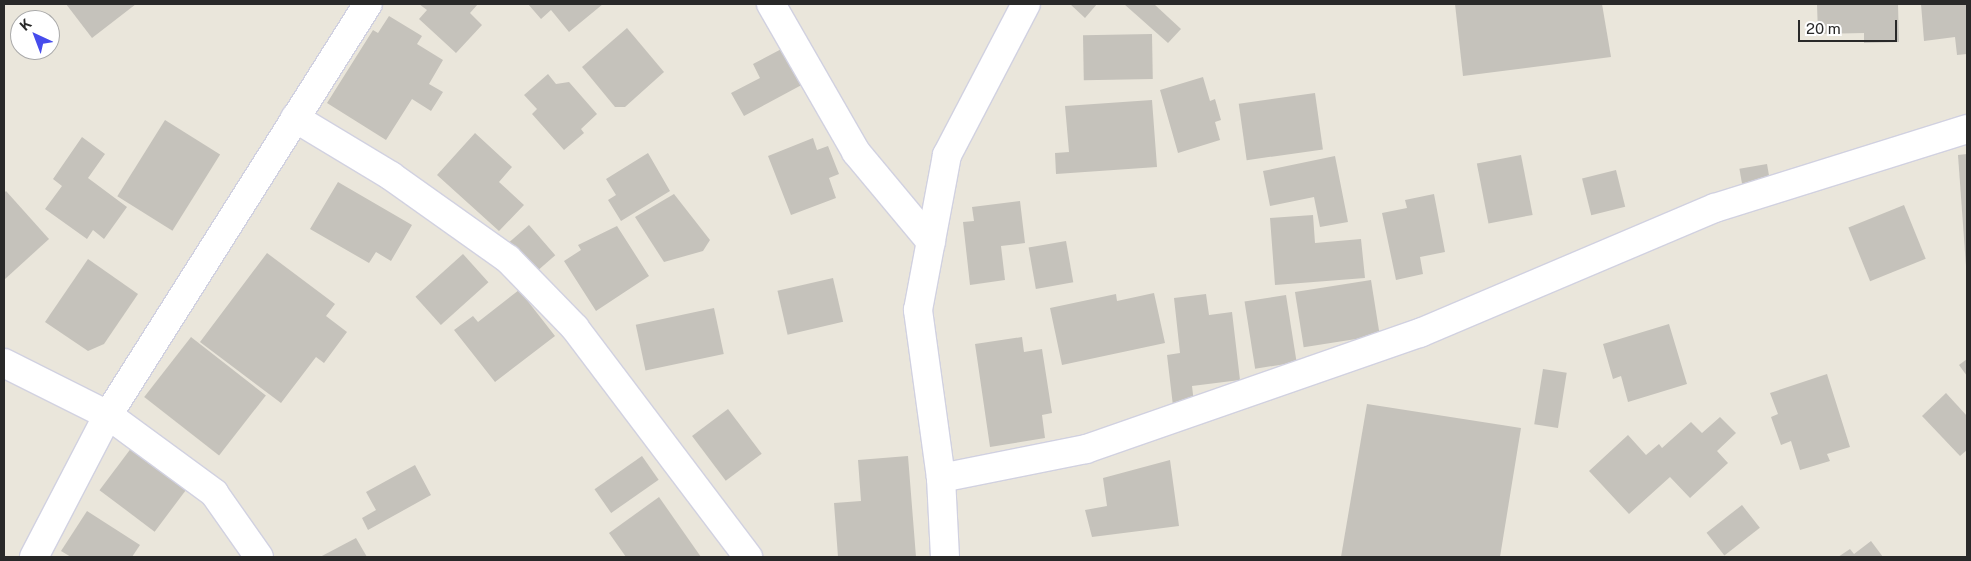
<!DOCTYPE html>
<style>
body{margin:0}
#map{position:relative;width:1971px;height:561px;overflow:hidden;background:#eae6db;font-family:"Public Sans",sans-serif}
div>[style]{position:absolute}
.building>*{inset:0;background:#c5c2bb;transform-origin:0 0}
.roads{filter:drop-shadow(1px 0 #d1d1e0) drop-shadow(-1px 0 #d1d1e0) drop-shadow(0 1px #d1d1e0) drop-shadow(0 -1px #d1d1e0)}
.minor>*{height:28px;margin:-14px;padding:0 14px;transform-origin:14px;border-radius:14px;background:#fff}
span{translate:-50% -50%;white-space:nowrap;text-align:center;line-height:1.15;-webkit-text-stroke:4.5px #fff;paint-order:stroke}
.frame{position:absolute;inset:0;border:5px solid #292929;pointer-events:none}
.north{position:absolute;left:10px;top:10px;width:50px;height:50px;box-sizing:border-box;background:#fff;border:1px solid #a9a9a9;border-radius:50%;rotate:317deg;font-size:14px;font-weight:700;line-height:20px;text-align:center;color:#292929}
.north::after{content:'';display:block;margin:auto;width:18px;height:22px;background:#464cec;clip-path:polygon(50% 0,100% 100%,50% 72%,0 100%)}
.scale{position:absolute;left:1798px;top:20px;width:99px;height:22px;box-sizing:border-box;border:2px solid #292929;border-top:0;padding-left:6px;font-size:15px;line-height:18px;white-space:nowrap;color:#292929;-webkit-text-stroke:4px #fff;paint-order:stroke}
</style>
<div id="map">
<div class="building">
<i style="clip-path:polygon(66px 4px,136px 4px,92px 38px)"></i>
<i style="clip-path:polygon(419px 4px,478px 4px,470px 13px,482px 25px,456px 53px,419px 19px,427px 10px)"></i>
<i style="clip-path:polygon(528px 4px,603px 4px,569px 32px,551px 10px,541px 19px)"></i>
<i style="clip-path:polygon(1070px 4px,1097px 4px,1085px 18px)"></i>
<i style="clip-path:polygon(1124px 4px,1154px 4px,1181px 29px,1168px 43px)"></i>
<i style="clip-path:polygon(1455px 4px,1602px 4px,1611px 57px,1463px 76px)"></i>
<i style="clip-path:polygon(1817px 4px,1898px 4px,1899px 42px,1864px 43px,1864px 33px,1818px 34px)"></i>
<i style="clip-path:polygon(1921px 4px,1967px 4px,1967px 54px,1957px 55px,1955px 37px,1924px 41px)"></i>
<i style="clip-path:polygon(389px 16px,422px 36px,417px 44px,443px 60px,429px 84px,443px 92px,431px 111px,412px 99px,386px 140px,327px 103px,373px 30px,378px 33px)"></i>
<i style="clip-path:polygon(627px 28px,664px 72px,625px 107px,615px 107px,582px 67px)"></i>
<i style="left:1152px;top:34px;width:45px;height:69px;rotate:89deg"></i>
<i style="clip-path:polygon(789px 45px,809px 81px,744px 116px,731px 93px,760px 78px,753px 64px)"></i>
<i style="clip-path:polygon(548px 74px,556px 84px,569px 82px,597px 114px,581px 129px,584px 133px,564px 150px,532px 114px,537px 109px,524px 95px)"></i>
<i style="clip-path:polygon(1203px 77px,1210px 101px,1215px 99px,1221px 120px,1215px 122px,1220px 140px,1178px 153px,1160px 90px)"></i>
<i style="left:1315px;top:93px;width:57px;height:77px;rotate:82deg"></i>
<i style="clip-path:polygon(1152px 100px,1157px 167px,1056px 174px,1055px 153px,1069px 152px,1065px 106px)"></i>
<i style="left:165px;top:120px;width:65px;height:90px;rotate:32deg"></i>
<i style="clip-path:polygon(475px 133px,512px 167px,499px 182px,524px 205px,499px 231px,437px 175px)"></i>
<i style="clip-path:polygon(82px 137px,105px 154px,88px 178px,127px 207px,104px 239px,93px 230px,87px 239px,45px 209px,62px 186px,53px 179px)"></i>
<i style="clip-path:polygon(813px 138px,817px 150px,828px 146px,839px 174px,829px 178px,836px 198px,791px 215px,768px 156px)"></i>
<i style="clip-path:polygon(648px 153px,670px 191px,621px 221px,608px 200px,616px 195px,606px 179px)"></i>
<i style="clip-path:polygon(1967px 154px,1967px 266px,1966px 266px,1958px 155px)"></i>
<i style="left:1521px;top:155px;width:61px;height:45px;rotate:79deg"></i>
<i style="clip-path:polygon(1335px 156px,1348px 222px,1320px 227px,1314px 197px,1270px 206px,1263px 171px)"></i>
<i style="left:1767px;top:164px;width:23px;height:28px;rotate:80deg"></i>
<i style="left:1616px;top:170px;width:38px;height:35px;rotate:76deg"></i>
<i style="clip-path:polygon(338px 182px,412px 225px,391px 261px,376px 252px,369px 263px,310px 229px)"></i>
<i style="clip-path:polygon(6px 191px,49px 239px,4px 280px,4px 193px)"></i>
<i style="clip-path:polygon(674px 194px,710px 240px,703px 251px,664px 262px,635px 217px)"></i>
<i style="clip-path:polygon(1434px 194px,1445px 252px,1420px 257px,1423px 274px,1396px 280px,1382px 213px,1407px 208px,1405px 200px)"></i>
<i style="clip-path:polygon(1020px 201px,1025px 243px,1001px 246px,1005px 280px,970px 285px,963px 222px,974px 221px,972px 207px)"></i>
<i style="left:1904px;top:205px;width:58px;height:60px;rotate:68deg"></i>
<i style="clip-path:polygon(1313px 215px,1315px 243px,1361px 239px,1365px 278px,1275px 285px,1270px 218px)"></i>
<i style="left:529px;top:225px;width:40px;height:27px;rotate:49deg"></i>
<i style="clip-path:polygon(617px 226px,649px 276px,596px 311px,564px 261px,581px 250px,578px 245px)"></i>
<i style="left:1066px;top:241px;width:42px;height:38px;rotate:80deg"></i>
<i style="clip-path:polygon(267px 253px,335px 304px,326px 316px,347px 332px,324px 363px,316px 357px,281px 403px,200px 342px)"></i>
<i style="left:463px;top:254px;width:38px;height:64px;rotate:48deg"></i>
<i style="clip-path:polygon(88px 259px,138px 294px,104px 344px,88px 351px,45px 322px)"></i>
<i style="left:833px;top:278px;width:45px;height:57px;rotate:77deg"></i>
<i style="left:1371px;top:280px;width:56px;height:77px;rotate:81deg"></i>
<i style="clip-path:polygon(519px 290px,555px 336px,495px 382px,454px 330px,473px 316px,478px 322px)"></i>
<i style="clip-path:polygon(1154px 293px,1165px 343px,1062px 365px,1050px 308px,1116px 294px,1117px 301px)"></i>
<i style="clip-path:polygon(1206px 294px,1209px 315px,1232px 312px,1240px 380px,1192px 386px,1194px 403px,1173px 406px,1167px 355px,1180px 353px,1174px 298px)"></i>
<i style="left:1286px;top:295px;width:68px;height:42px;rotate:81deg"></i>
<i style="left:714px;top:308px;width:47px;height:80px;rotate:78deg"></i>
<i style="clip-path:polygon(1669px 324px,1687px 384px,1628px 402px,1621px 376px,1613px 379px,1603px 344px)"></i>
<i style="left:191px;top:337px;width:95px;height:76px;rotate:38deg"></i>
<i style="clip-path:polygon(1022px 337px,1024px 352px,1042px 349px,1052px 413px,1042px 415px,1045px 438px,990px 447px,975px 344px)"></i>
<i style="clip-path:polygon(1967px 359px,1967px 376px,1959px 365px)"></i>
<i style="left:1543px;top:369px;width:24px;height:56px;rotate:9deg"></i>
<i style="clip-path:polygon(1827px 374px,1850px 447px,1827px 454px,1830px 461px,1800px 470px,1791px 441px,1781px 445px,1771px 417px,1778px 414px,1770px 393px)"></i>
<i style="clip-path:polygon(1946px 393px,1967px 416px,1967px 450px,1960px 456px,1922px 416px)"></i>
<i style="clip-path:polygon(1367px 404px,1521px 428px,1500px 557px,1341px 557px)"></i>
<i style="left:728px;top:409px;width:56px;height:45px;rotate:53deg"></i>
<i style="clip-path:polygon(1720px 417px,1736px 433px,1717px 451px,1728px 463px,1690px 498px,1670px 477px,1629px 514px,1589px 471px,1628px 435px,1646px 455px,1659px 444px,1662px 448px,1691px 422px,1702px 433px)"></i>
<i style="left:132px;top:447px;width:69px;height:54px;rotate:37deg"></i>
<i style="left:642px;top:456px;width:29px;height:58px;rotate:55deg"></i>
<i style="clip-path:polygon(908px 456px,916px 557px,838px 557px,834px 503px,861px 501px,858px 460px)"></i>
<i style="clip-path:polygon(1170px 460px,1179px 526px,1092px 537px,1085px 510px,1107px 506px,1103px 478px)"></i>
<i style="clip-path:polygon(415px 465px,431px 495px,368px 530px,362px 518px,376px 510px,366px 492px)"></i>
<i style="clip-path:polygon(659px 497px,701px 557px,626px 557px,609px 533px)"></i>
<i style="left:1742px;top:505px;width:29px;height:45px;rotate:52deg"></i>
<i style="clip-path:polygon(87px 511px,140px 545px,132px 557px,71px 557px,61px 551px)"></i>
<i style="clip-path:polygon(356px 538px,367px 557px,320px 557px)"></i>
<i style="clip-path:polygon(1871px 541px,1883px 557px,1838px 557px,1850px 549px,1854px 554px)"></i>
</div>
<div class="roads">
<div class="minor">
<i style="left:771px;top:4px;width:171px;rotate:60.1deg"></i>
<i style="left:856px;top:152px;width:117px;rotate:50.2deg"></i>
<i style="left:295px;top:118px;width:112px;rotate:31.1deg"></i>
<i style="left:391px;top:176px;width:143px;rotate:35.4deg"></i>
<i style="left:508px;top:259px;width:96px;rotate:45.8deg"></i>
<i style="left:575px;top:328px;width:287px;rotate:52.9deg"></i>
<i style="left:4px;top:363px;width:116px;rotate:26.6deg"></i>
<i style="left:108px;top:415px;width:132px;rotate:36.3deg"></i>
<i style="left:214px;top:493px;width:78px;rotate:54.9deg"></i>
<i style="left:941px;top:478px;width:148px;rotate:-11.3deg"></i>
<i style="left:1086px;top:449px;width:354px;rotate:-19.2deg"></i>
<i style="left:1420px;top:333px;width:320px;rotate:-23deg"></i>
<i style="left:1715px;top:208px;width:264px;rotate:-17.4deg"></i>
<i style="left:34px;top:557px;width:160px;rotate:-62.5deg"></i>
<i style="left:108px;top:415px;width:486px;rotate:-57.7deg"></i>
<i style="left:945px;top:557px;width:79px;rotate:-92.9deg"></i>
<i style="left:941px;top:478px;width:170px;rotate:-97.8deg"></i>
<i style="left:918px;top:310px;width:158px;rotate:-79.4deg"></i>
<i style="left:947px;top:155px;width:170px;rotate:-62.4deg"></i>
</div>
</div>
<div class="frame"></div>
<div class="north">K</div>
<div class="scale">20 m</div>
</div>
